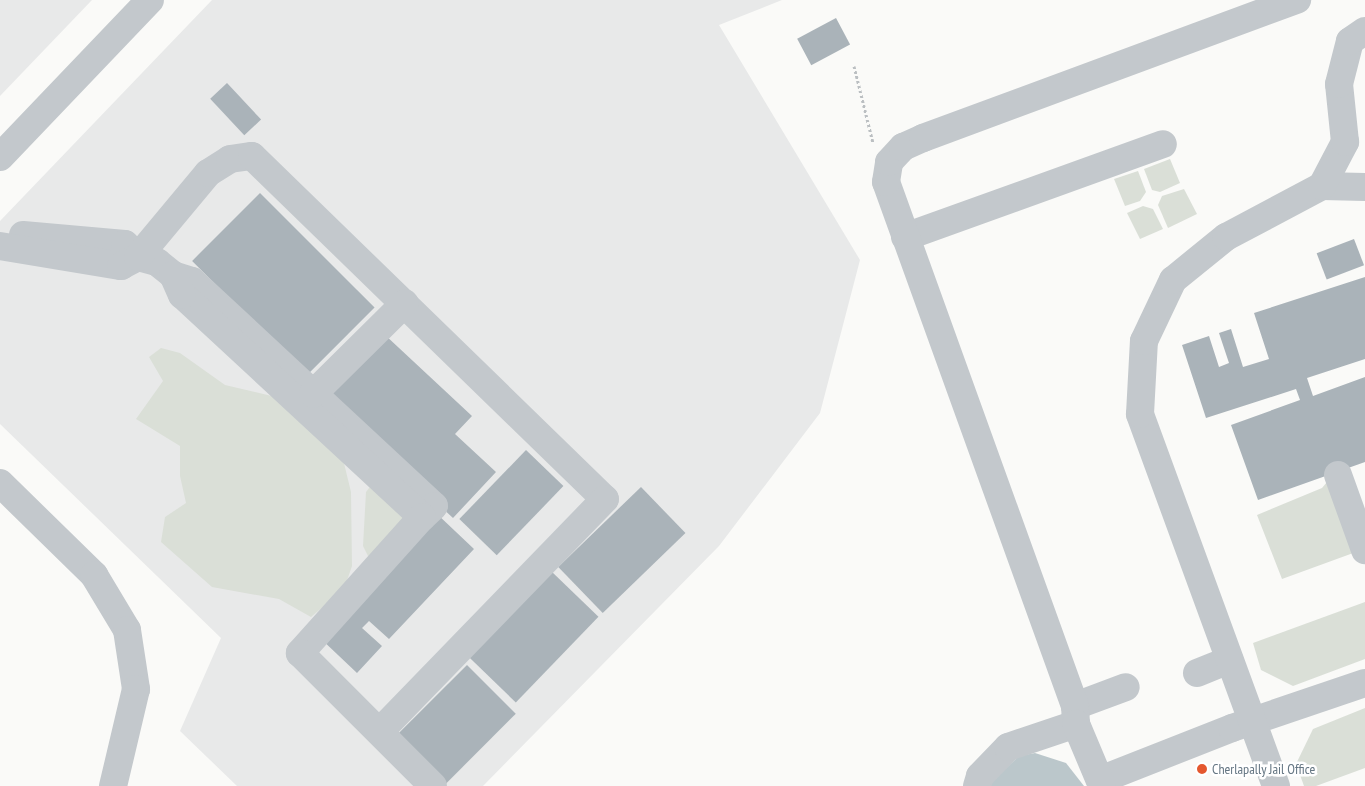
<!DOCTYPE html>
<style>
body{margin:0}
#map{position:relative;width:1365px;height:786px;overflow:hidden;background:#fafaf8;font-family:"PT Sans Narrow",sans-serif}
div>[style]{position:absolute}
.built>*{inset:0;background:#e8e9e9}
.green>*{inset:0;background:#dadfd7}
.water>*{inset:0;background:#bbc7cb}
.building>*{inset:0;background:#aab3b9;transform-origin:0 0}
.path>*{height:3px;margin-top:-1.5px;transform-origin:0;background:repeating-linear-gradient(90deg,#bbbfc2 0 2.5px,transparent 0 5px)}
.minor>*{height:28px;margin:-14px;padding:0 14px;transform-origin:14px;border-radius:14px;background:#c3c8cc}
.dots>*{width:14px;height:14px;translate:-50% -50%;box-sizing:border-box;border:2px solid #fff;border-radius:50%}
span{translate:-50% -50%;white-space:nowrap;text-align:center;line-height:1.15;-webkit-text-stroke:5px #fff;paint-order:stroke}
.poi-label{font-size:14px;color:#657683}
.left{translate:0 -50%;text-align:left}
</style>
<div id="map">
<div class="built">
<i style="clip-path:polygon(0 0,92px 0,0 96px)"></i>
<i style="clip-path:polygon(212px 0,782px 0,719px 25px,860px 260px,820px 413px,719px 546px,483px 786px,237px 786px,180px 731px,221px 638px,0 424px,0 221px)"></i>
</div>
<div class="green">
<i style="clip-path:polygon(1170px 159px,1180px 183px,1160px 192px,1152px 190px,1144px 169px)"></i>
<i style="clip-path:polygon(1138px 171px,1146px 192px,1140px 201px,1125px 206px,1114px 179px)"></i>
<i style="clip-path:polygon(1184px 189px,1197px 214px,1168px 228px,1158px 205px,1162px 196px)"></i>
<i style="clip-path:polygon(1143px 206px,1153px 209px,1163px 229px,1140px 239px,1127px 213px)"></i>
<i style="clip-path:polygon(161px 348px,180px 353px,225px 385px,280px 398px,343px 459px,351px 492px,352px 566px,344px 589px,311px 617px,279px 599px,212px 587px,161px 542px,165px 517px,186px 503px,180px 476px,180px 446px,136px 419px,163px 381px,149px 357px)"></i>
<i style="clip-path:polygon(1327px 482px,1356px 552px,1282px 579px,1257px 515px,1322px 488px)"></i>
<i style="clip-path:polygon(373px 483px,407px 519px,369px 558px,363px 546px,366px 492px)"></i>
<i style="clip-path:polygon(1365px 602px,1365px 659px,1293px 686px,1261px 670px,1253px 643px)"></i>
<i style="clip-path:polygon(1365px 708px,1365px 768px,1316px 786px,1304px 786px,1296px 764px,1313px 729px)"></i>
</div>
<div class="water">
<i style="clip-path:polygon(1035px 753px,1066px 763px,1084px 786px,987px 786px,1019px 756px)"></i>
</div>
<div class="building">
<i style="left:836px;top:18px;width:30px;height:44px;rotate:62deg"></i>
<i style="left:227px;top:83px;width:50px;height:23px;rotate:47deg"></i>
<i style="left:260px;top:193px;width:162px;height:96px;rotate:45deg"></i>
<i style="left:1354px;top:239px;width:28px;height:40px;rotate:69deg"></i>
<i style="clip-path:polygon(1365px 277px,1365px 359px,1307px 378px,1313px 396px,1365px 377px,1365px 462px,1258px 500px,1231px 425px,1300px 400px,1296px 389px,1206px 418px,1182px 345px,1209px 336px,1219px 367px,1229px 363px,1219px 333px,1231px 329px,1243px 367px,1269px 359px,1254px 313px)"></i>
<i style="clip-path:polygon(384px 334px,472px 416px,455px 434px,496px 472px,453px 518px,324px 398px)"></i>
<i style="left:526px;top:450px;width:52px;height:96px;rotate:44deg"></i>
<i style="left:641px;top:487px;width:64px;height:115px;rotate:46deg"></i>
<i style="clip-path:polygon(436px 513px,474px 549px,389px 639px,369px 621px,362px 628px,382px 646px,357px 673px,319px 637px)"></i>
<i style="left:551px;top:571px;width:66px;height:119px;rotate:44deg"></i>
<i style="left:467px;top:665px;width:69px;height:102px;rotate:45deg"></i>
</div>
<div class="path">
<i style="left:854px;top:66px;width:79px;rotate:76.1deg"></i>
</div>
<div class="minor">
<i style="left:0;top:157px;width:217px;rotate:-46.3deg"></i>
<i style="left:1322px;top:186px;width:43px;rotate:1.3deg"></i>
<i style="left:23px;top:235px;width:102px;rotate:5deg"></i>
<i style="left:125px;top:244px;width:18px;rotate:45deg"></i>
<i style="left:138px;top:257px;width:20px;rotate:15deg"></i>
<i style="left:157px;top:262px;width:21px;rotate:39deg"></i>
<i style="left:173px;top:275px;width:20px;rotate:18deg"></i>
<i style="left:192px;top:281px;width:330px;rotate:42.9deg"></i>
<i style="left:434px;top:506px;width:16px;rotate:137deg"></i>
<i style="left:422px;top:517px;width:327px;rotate:-137.2deg"></i>
<i style="left:182px;top:295px;width:22px;rotate:-114deg"></i>
<i style="left:905px;top:237px;width:274px;rotate:-19.8deg"></i>
<i style="left:0;top:246px;width:123px;rotate:9.4deg"></i>
<i style="left:121px;top:266px;width:19px;rotate:-28deg"></i>
<i style="left:138px;top:257px;width:109px;rotate:-50.2deg"></i>
<i style="left:208px;top:173px;width:26px;rotate:-32deg"></i>
<i style="left:230px;top:159px;width:22px;rotate:-8deg"></i>
<i style="left:252px;top:156px;width:492px;rotate:44.2deg"></i>
<i style="left:605px;top:499px;width:323px;rotate:134.1deg"></i>
<i style="left:313px;top:394px;width:129px;rotate:-44.7deg"></i>
<i style="left:1338px;top:475px;width:80px;rotate:70.2deg"></i>
<i style="left:0;top:483px;width:132px;rotate:44.4deg"></i>
<i style="left:94px;top:575px;width:64px;rotate:59deg"></i>
<i style="left:127px;top:630px;width:60px;rotate:81.3deg"></i>
<i style="left:136px;top:689px;width:100px;rotate:103.3deg"></i>
<i style="left:422px;top:517px;width:183px;rotate:131.9deg"></i>
<i style="left:300px;top:653px;width:188px;rotate:45deg"></i>
<i style="left:1197px;top:673px;width:35px;rotate:-22deg"></i>
<i style="left:1075px;top:706px;width:54px;rotate:-20.4deg"></i>
<i style="left:1076px;top:724px;width:18px;rotate:-93deg"></i>
<i style="left:1075px;top:706px;width:557px;rotate:-109.83deg"></i>
<i style="left:886px;top:182px;width:20px;rotate:-81deg"></i>
<i style="left:889px;top:162px;width:21px;rotate:-47deg"></i>
<i style="left:903px;top:147px;width:22px;rotate:-24deg"></i>
<i style="left:923px;top:138px;width:399px;rotate:-20.3deg"></i>
<i style="left:1100px;top:780px;width:142px;rotate:-21.5deg"></i>
<i style="left:1232px;top:728px;width:140px;rotate:-18.7deg"></i>
<i style="left:977px;top:786px;width:10px;rotate:-73deg"></i>
<i style="left:980px;top:776px;width:40px;rotate:-46deg"></i>
<i style="left:1008px;top:747px;width:72px;rotate:-18.7deg"></i>
<i style="left:1076px;top:724px;width:67px;rotate:67.2deg"></i>
<i style="left:1276px;top:786px;width:396px;rotate:-110.1deg"></i>
<i style="left:1140px;top:414px;width:73px;rotate:-86.9deg"></i>
<i style="left:1144px;top:341px;width:68px;rotate:-64.6deg"></i>
<i style="left:1173px;top:280px;width:68px;rotate:-39.1deg"></i>
<i style="left:1226px;top:237px;width:109px;rotate:-28deg"></i>
<i style="left:1322px;top:186px;width:50px;rotate:-62.4deg"></i>
<i style="left:1345px;top:142px;width:58px;rotate:-95.9deg"></i>
<i style="left:1339px;top:84px;width:44px;rotate:-75.7deg"></i>
<i style="left:1350px;top:41px;width:18px;rotate:-34deg"></i>
</div>
<div class="dots">
<i style="left:1202px;top:769px;background:#e4572e"></i>
</div>
<div class="poi-label">
<span class="left" style="left:1212px;top:769px">Cherlapally Jail Office</span>
</div>
</div>
